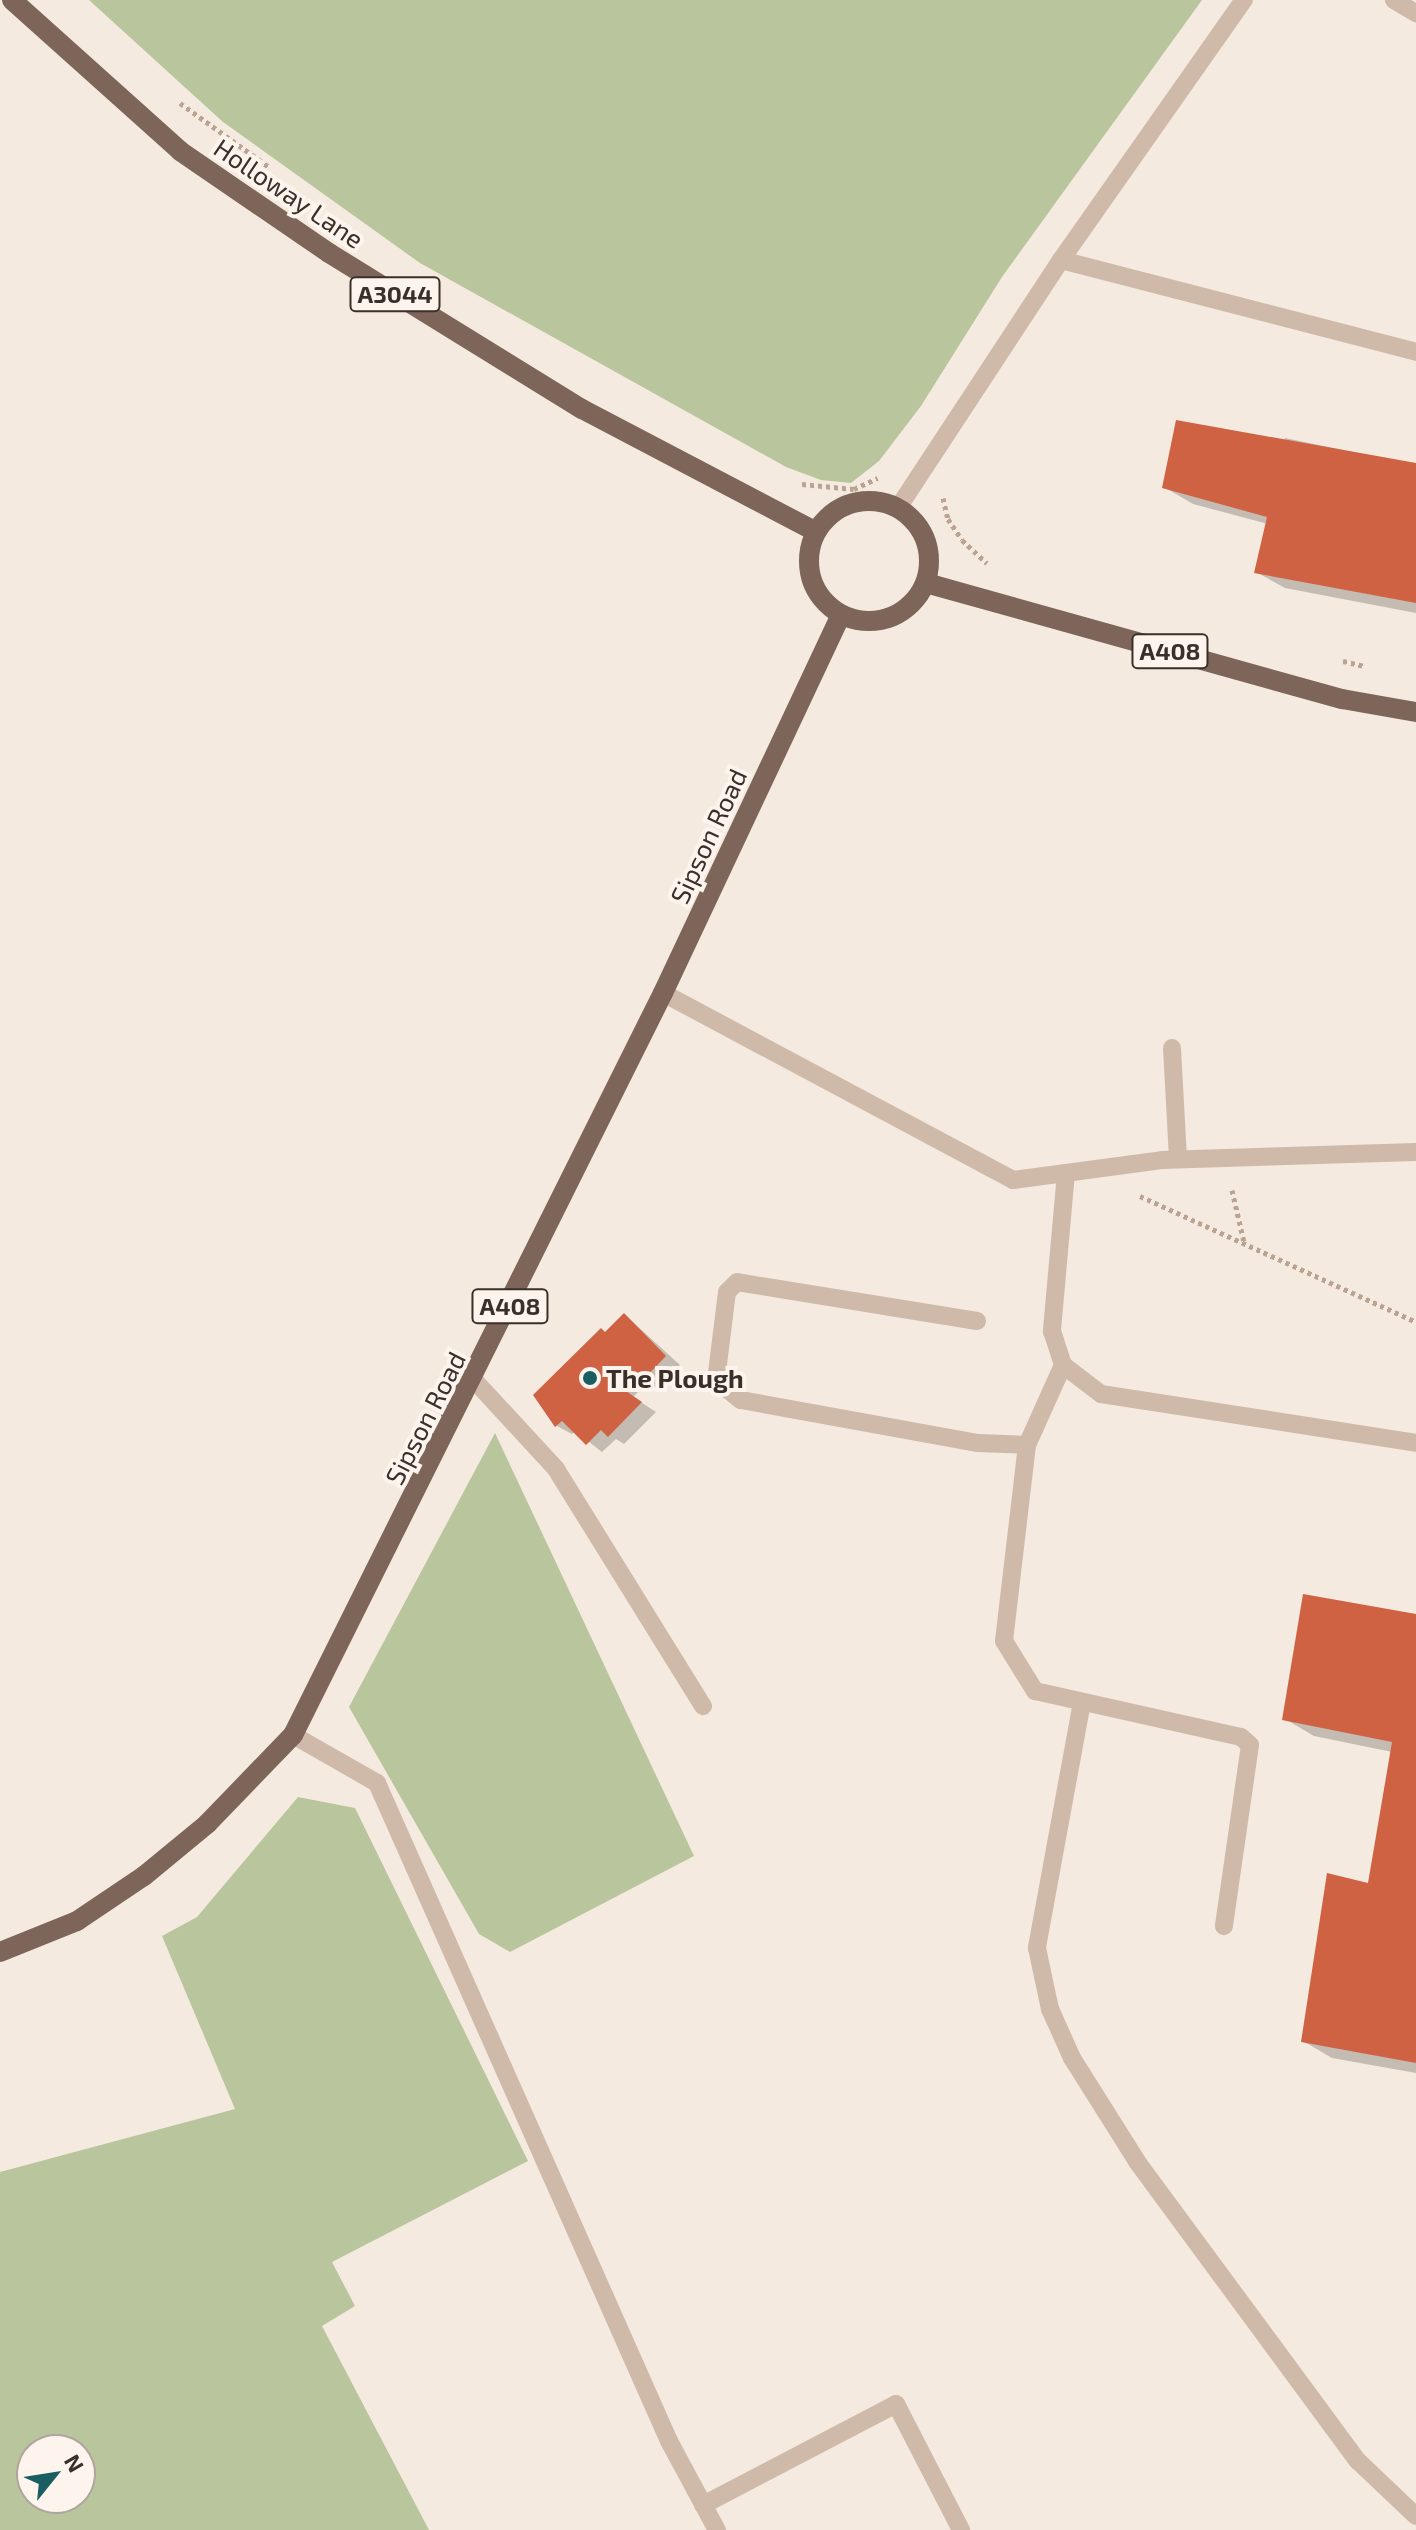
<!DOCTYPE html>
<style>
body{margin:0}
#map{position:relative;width:1416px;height:2530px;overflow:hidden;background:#f5eadf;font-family:"Exo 2",sans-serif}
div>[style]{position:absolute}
.green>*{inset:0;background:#b9c69d}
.shadow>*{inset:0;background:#0003}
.building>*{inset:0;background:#cf6243}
.path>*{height:5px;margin-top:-2.5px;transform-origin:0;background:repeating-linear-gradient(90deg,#bba394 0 4px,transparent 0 8px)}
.lane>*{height:18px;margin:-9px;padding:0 9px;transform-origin:9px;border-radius:9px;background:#cfbaaa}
.primary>*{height:20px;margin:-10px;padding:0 10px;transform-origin:10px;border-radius:10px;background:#7e655a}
.primary>.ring{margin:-10px;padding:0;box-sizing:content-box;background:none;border:20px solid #7e655a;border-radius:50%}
.dots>*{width:22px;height:22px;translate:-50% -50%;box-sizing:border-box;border:4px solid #fcf4ed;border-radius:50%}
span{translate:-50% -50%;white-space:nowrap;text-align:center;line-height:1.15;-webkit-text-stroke:8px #fcf4ed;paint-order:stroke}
.shield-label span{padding:2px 6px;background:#fcf4ed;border:2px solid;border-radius:6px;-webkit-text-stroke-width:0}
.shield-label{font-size:24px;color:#3b2f2a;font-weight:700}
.street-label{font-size:26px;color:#3b2f2a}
.poi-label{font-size:26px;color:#3b2f2a;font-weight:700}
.left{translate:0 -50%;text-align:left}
.north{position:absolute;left:16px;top:2434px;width:80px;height:80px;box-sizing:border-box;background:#fcf4ed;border:2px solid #afa59f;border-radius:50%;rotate:60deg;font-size:22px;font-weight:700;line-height:32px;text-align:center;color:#3b2f2a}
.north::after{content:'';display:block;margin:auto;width:28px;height:36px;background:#1b5e61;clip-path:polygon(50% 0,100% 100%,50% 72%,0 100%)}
</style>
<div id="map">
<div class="green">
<i style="clip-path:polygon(89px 0,1202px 0,1002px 277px,921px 406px,879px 461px,851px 483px,821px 480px,786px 467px,420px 263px,223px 122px)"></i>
<i style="clip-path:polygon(495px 1433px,694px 1856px,510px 1952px,479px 1934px,349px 1707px)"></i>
<i style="clip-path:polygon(evenodd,298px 1797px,355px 1808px,528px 2161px,332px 2262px,355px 2306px,322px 2326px,429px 2530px,0 2530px,0 2172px,235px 2109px,162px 1936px,197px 1917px,298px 1797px,32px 2450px,80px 2450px,80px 2498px,32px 2498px,32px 2450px)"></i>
</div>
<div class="shadow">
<i style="clip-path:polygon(1285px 438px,1416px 465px,1416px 613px,1285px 588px,1256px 572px,1268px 524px,1193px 504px,1164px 487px,1283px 445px)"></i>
<i style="clip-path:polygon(625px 1315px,680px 1365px,657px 1389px,647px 1383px,633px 1397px,656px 1412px,624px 1444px,616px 1439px,602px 1452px,575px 1431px,572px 1434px,557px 1426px,536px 1395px)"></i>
<i style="clip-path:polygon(1416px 1616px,1416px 2073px,1332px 2058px,1303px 2041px,1370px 1885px,1392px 1752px,1314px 1736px,1285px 1719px)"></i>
</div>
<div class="building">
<i style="clip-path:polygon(1176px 420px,1416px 463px,1416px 603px,1254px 573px,1267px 517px,1162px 488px)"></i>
<i style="clip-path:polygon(624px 1313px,666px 1356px,641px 1382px,633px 1374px,620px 1387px,642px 1402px,608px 1437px,601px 1430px,586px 1445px,562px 1421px,555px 1427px,533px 1395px,601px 1328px,605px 1332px)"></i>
<i style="clip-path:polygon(1303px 1594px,1416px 1614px,1416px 2063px,1301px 2042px,1327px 1873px,1368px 1883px,1392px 1742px,1282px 1720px)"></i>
</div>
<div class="path">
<i style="left:180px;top:103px;width:110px;rotate:35.7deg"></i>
<i style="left:802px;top:484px;width:52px;rotate:5.5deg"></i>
<i style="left:854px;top:489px;width:26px;rotate:-25deg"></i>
<i style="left:943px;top:498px;width:22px;rotate:77deg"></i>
<i style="left:948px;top:519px;width:25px;rotate:56deg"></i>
<i style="left:962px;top:540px;width:34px;rotate:43deg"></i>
<i style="left:1343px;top:661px;width:22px;rotate:13deg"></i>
<i style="left:1232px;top:1190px;width:53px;rotate:77deg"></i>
<i style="left:1140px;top:1196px;width:303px;rotate:24.5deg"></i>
</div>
<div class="lane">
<i style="left:1394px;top:0;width:26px;rotate:31deg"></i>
<i style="left:1061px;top:260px;width:367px;rotate:14.5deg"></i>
<i style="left:898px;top:508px;width:297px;rotate:-56.7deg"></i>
<i style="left:1061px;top:260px;width:318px;rotate:-54.9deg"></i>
<i style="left:663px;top:993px;width:397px;rotate:28.1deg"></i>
<i style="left:1013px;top:1180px;width:150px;rotate:-7.6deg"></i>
<i style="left:1162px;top:1160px;width:254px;rotate:-1.8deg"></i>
<i style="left:1172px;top:1048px;width:111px;rotate:86.9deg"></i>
<i style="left:1066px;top:1173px;width:159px;rotate:95.1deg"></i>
<i style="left:1052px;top:1331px;width:36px;rotate:72deg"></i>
<i style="left:1063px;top:1365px;width:48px;rotate:37.3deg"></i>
<i style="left:1101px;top:1394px;width:319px;rotate:8.8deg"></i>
<i style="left:977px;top:1321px;width:243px;rotate:-170.8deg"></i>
<i style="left:737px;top:1282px;width:14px;rotate:135deg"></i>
<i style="left:727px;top:1292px;width:89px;rotate:97.1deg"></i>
<i style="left:716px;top:1380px;width:32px;rotate:39deg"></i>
<i style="left:741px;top:1400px;width:241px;rotate:10.3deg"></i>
<i style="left:978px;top:1443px;width:49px;rotate:2.3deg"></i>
<i style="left:1063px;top:1365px;width:88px;rotate:114.2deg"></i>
<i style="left:1027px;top:1445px;width:197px;rotate:96.7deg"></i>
<i style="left:1004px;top:1641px;width:59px;rotate:58.2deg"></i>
<i style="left:1035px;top:1691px;width:211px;rotate:12.6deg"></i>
<i style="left:1241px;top:1737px;width:12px;rotate:42deg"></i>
<i style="left:1250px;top:1745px;width:183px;rotate:98.2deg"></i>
<i style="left:474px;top:1380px;width:121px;rotate:47.3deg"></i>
<i style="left:556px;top:1469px;width:279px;rotate:58.2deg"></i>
<i style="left:1082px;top:1702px;width:250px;rotate:100.4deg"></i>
<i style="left:1037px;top:1948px;width:62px;rotate:78deg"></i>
<i style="left:1050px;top:2009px;width:54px;rotate:65.8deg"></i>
<i style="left:1072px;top:2058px;width:124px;rotate:57.8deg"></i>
<i style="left:1138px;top:2163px;width:370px;rotate:53.6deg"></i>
<i style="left:1358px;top:2461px;width:80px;rotate:43.5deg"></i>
<i style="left:293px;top:1735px;width:97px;rotate:29.7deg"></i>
<i style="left:377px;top:1783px;width:720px;rotate:66.07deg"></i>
<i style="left:669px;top:2441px;width:101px;rotate:61.7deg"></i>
<i style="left:703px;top:2505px;width:218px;rotate:-27.6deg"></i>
<i style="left:896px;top:2404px;width:142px;rotate:62.7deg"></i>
</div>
<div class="primary">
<i style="left:12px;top:0;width:226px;rotate:41.9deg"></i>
<i style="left:180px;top:151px;width:181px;rotate:34.4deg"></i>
<i style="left:329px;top:253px;width:297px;rotate:31.7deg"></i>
<i style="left:582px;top:409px;width:264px;rotate:27.7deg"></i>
<i class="ring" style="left:809px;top:501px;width:100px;height:100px"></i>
<i style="left:926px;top:583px;width:432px;rotate:15.6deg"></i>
<i style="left:1342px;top:699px;width:75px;rotate:10deg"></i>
<i style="left:0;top:1952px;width:83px;rotate:-21.9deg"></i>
<i style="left:77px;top:1921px;width:81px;rotate:-33.9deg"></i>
<i style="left:144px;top:1876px;width:82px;rotate:-39.5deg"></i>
<i style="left:207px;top:1824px;width:124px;rotate:-46deg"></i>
<i style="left:293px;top:1735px;width:829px;rotate:-63.5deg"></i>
<i style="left:663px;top:993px;width:418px;rotate:-64.8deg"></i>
</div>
<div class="dots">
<i style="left:590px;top:1378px;background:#1b5e61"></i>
</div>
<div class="shield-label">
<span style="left:395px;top:294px">A3044</span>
<span style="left:1170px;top:651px">A408</span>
<span style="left:510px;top:1306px">A408</span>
</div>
<div class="street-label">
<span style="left:289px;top:193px;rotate:34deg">Holloway Lane</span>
<span style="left:708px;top:836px;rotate:-65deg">Sipson Road</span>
<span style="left:425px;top:1418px;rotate:-63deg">Sipson Road</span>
</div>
<div class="poi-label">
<span class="left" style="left:606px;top:1378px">The Plough</span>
</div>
<div class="north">N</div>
</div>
